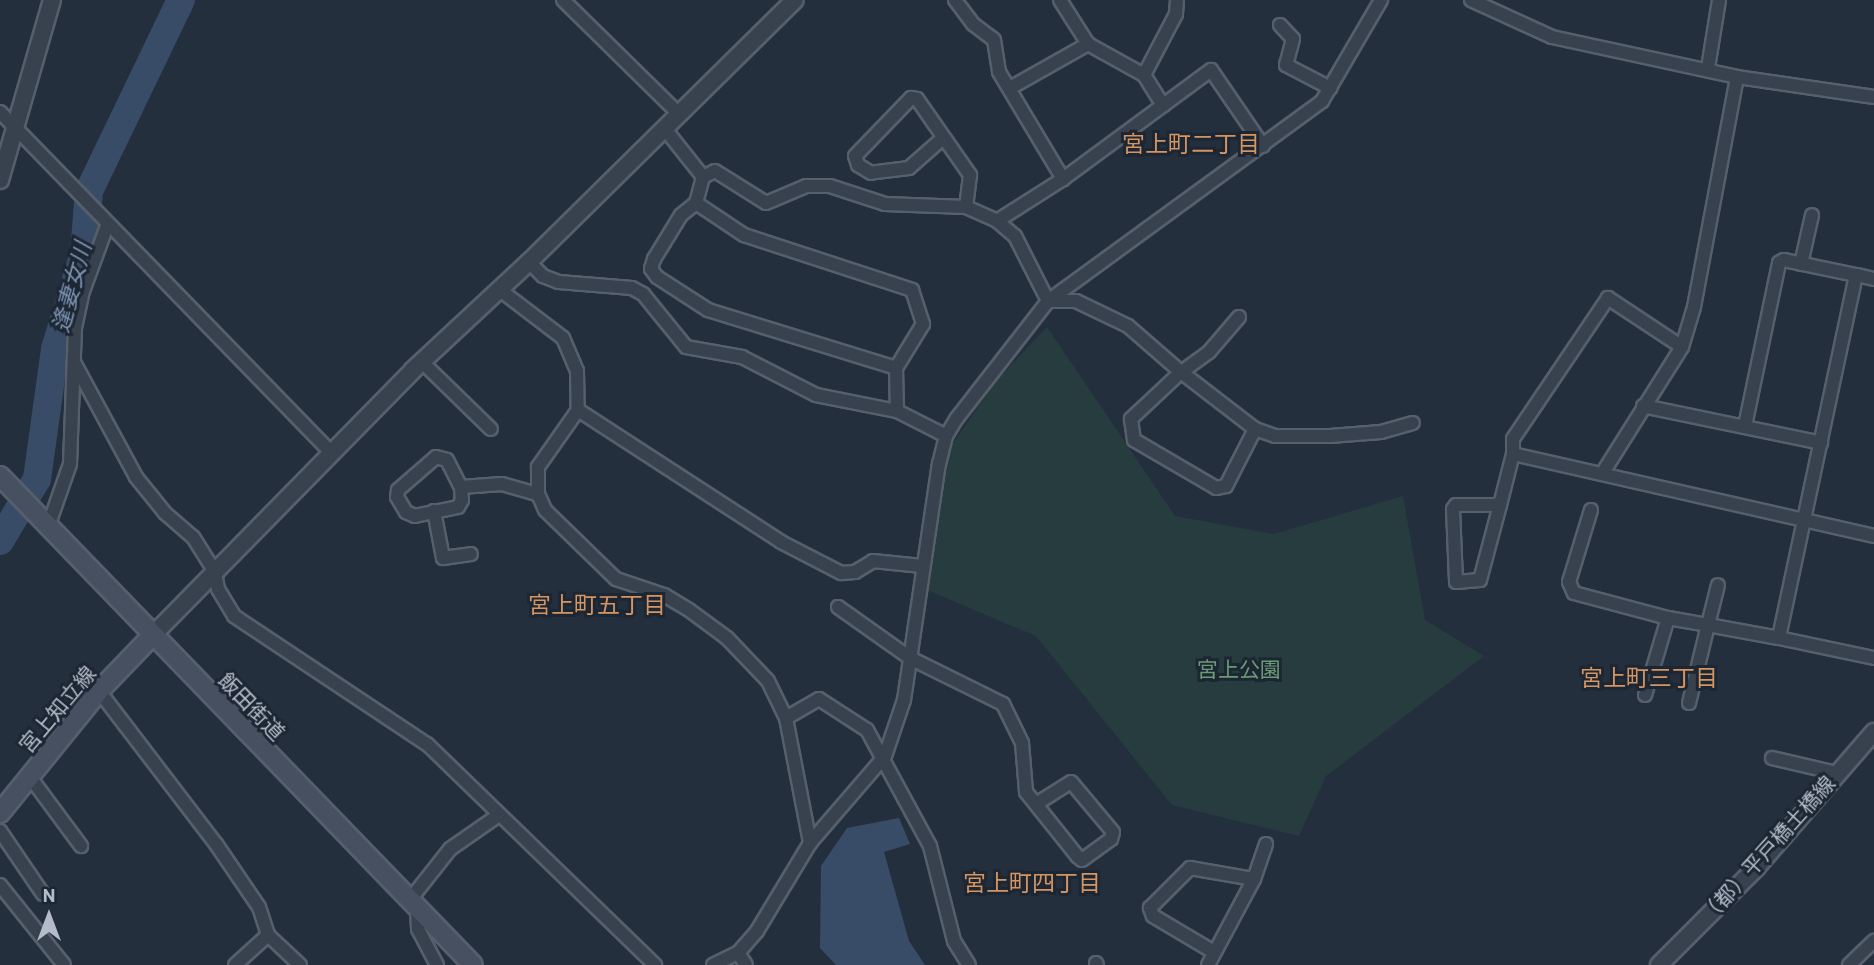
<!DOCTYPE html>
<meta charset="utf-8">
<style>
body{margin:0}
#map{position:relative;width:1874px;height:965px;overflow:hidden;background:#242f3e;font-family:Barlow,"Noto Sans JP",sans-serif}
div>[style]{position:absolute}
.green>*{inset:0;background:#263c3f}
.water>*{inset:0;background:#394c67}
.river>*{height:28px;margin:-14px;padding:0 14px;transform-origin:14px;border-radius:14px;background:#394c67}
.roads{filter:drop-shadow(2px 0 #565f6c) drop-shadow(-2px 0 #565f6c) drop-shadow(0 2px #565f6c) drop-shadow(0 -2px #565f6c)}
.minor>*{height:12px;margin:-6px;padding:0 6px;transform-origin:6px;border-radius:6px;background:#38414e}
.tertiary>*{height:16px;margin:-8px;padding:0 8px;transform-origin:8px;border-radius:8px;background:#38414e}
.secondary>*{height:18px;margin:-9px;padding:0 9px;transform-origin:9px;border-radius:9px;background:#465061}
span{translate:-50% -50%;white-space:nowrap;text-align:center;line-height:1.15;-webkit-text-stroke:6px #1d2633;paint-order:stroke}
.park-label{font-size:21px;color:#6b9a76}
.street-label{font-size:21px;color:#b4bcc9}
.neighbourhood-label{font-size:23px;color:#d59563}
.water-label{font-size:23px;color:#7c92b1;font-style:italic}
.north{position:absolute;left:14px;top:881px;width:70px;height:70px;-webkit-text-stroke:5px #1d2633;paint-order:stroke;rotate:0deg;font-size:19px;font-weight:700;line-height:28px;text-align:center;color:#b4bcc9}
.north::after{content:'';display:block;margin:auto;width:24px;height:32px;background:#b4bcc9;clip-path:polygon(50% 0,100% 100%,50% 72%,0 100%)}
</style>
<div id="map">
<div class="green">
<i style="clip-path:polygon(1047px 327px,1175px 516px,1274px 534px,1403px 496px,1425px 620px,1484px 656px,1326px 776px,1299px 836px,1172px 805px,1036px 636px,927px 590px,947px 452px,997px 380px)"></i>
</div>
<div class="water">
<i style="clip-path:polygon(899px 818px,910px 844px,884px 852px,909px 941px,925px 965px,836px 965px,820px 948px,821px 866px,847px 828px)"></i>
</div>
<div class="river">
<i style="left:0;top:541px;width:72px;rotate:-59.2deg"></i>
<i style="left:37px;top:479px;width:131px;rotate:-82.1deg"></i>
<i style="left:55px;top:349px;width:100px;rotate:-73.2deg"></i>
<i style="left:84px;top:253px;width:62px;rotate:-85.4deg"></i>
<i style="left:89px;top:191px;width:212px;rotate:-64.3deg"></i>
</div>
<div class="roads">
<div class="minor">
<i style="left:563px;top:0;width:163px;rotate:44.5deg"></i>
<i style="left:955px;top:0;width:30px;rotate:53deg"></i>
<i style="left:973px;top:24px;width:26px;rotate:37deg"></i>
<i style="left:994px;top:40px;width:32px;rotate:81deg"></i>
<i style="left:999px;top:72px;width:125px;rotate:59.1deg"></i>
<i style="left:1063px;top:179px;width:78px;rotate:147.5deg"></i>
<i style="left:997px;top:221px;width:23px;rotate:40deg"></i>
<i style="left:1015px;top:236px;width:73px;rotate:63.1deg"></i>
<i style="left:1060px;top:0;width:52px;rotate:57.5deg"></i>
<i style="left:1471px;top:0;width:89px;rotate:24.6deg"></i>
<i style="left:1552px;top:37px;width:189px;rotate:12.2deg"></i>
<i style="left:1737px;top:77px;width:138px;rotate:8.3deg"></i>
<i style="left:1280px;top:25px;width:19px;rotate:47deg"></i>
<i style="left:1293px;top:39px;width:27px;rotate:105deg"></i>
<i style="left:1286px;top:65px;width:50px;rotate:27.6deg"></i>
<i style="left:1708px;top:68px;width:69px;rotate:-80.8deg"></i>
<i style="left:1144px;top:75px;width:69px;rotate:-62.3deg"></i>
<i style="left:1176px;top:14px;width:14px;rotate:-86deg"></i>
<i style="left:1010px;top:88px;width:90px;rotate:-29.4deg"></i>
<i style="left:1088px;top:44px;width:64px;rotate:29deg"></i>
<i style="left:1144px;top:75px;width:36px;rotate:58deg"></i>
<i style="left:0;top:112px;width:476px;rotate:45.8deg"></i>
<i style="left:665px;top:129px;width:61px;rotate:51.6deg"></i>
<i style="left:703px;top:177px;width:27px;rotate:105deg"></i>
<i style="left:696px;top:203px;width:19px;rotate:141deg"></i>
<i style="left:681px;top:215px;width:52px;rotate:121.5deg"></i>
<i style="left:654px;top:259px;width:10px;rotate:107deg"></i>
<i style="left:651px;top:269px;width:10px;rotate:53deg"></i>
<i style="left:657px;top:277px;width:61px;rotate:32.9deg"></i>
<i style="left:708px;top:310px;width:197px;rotate:17.1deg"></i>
<i style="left:943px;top:138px;width:45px;rotate:138.6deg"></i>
<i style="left:909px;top:168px;width:38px;rotate:173deg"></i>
<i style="left:871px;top:173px;width:15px;rotate:-148deg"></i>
<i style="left:858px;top:165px;width:9px;rotate:-108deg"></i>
<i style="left:855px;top:156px;width:81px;rotate:-46deg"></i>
<i style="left:911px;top:98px;width:6px;rotate:9deg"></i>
<i style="left:917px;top:99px;width:93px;rotate:55.1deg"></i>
<i style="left:970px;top:175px;width:32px;rotate:97deg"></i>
<i style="left:966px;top:207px;width:34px;rotate:24deg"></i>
<i style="left:703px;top:177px;width:13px;rotate:-27deg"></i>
<i style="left:715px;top:171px;width:60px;rotate:32.1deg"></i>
<i style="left:766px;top:203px;width:43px;rotate:-23deg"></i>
<i style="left:806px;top:186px;width:24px"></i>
<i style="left:830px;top:186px;width:58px;rotate:18.1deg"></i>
<i style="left:885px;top:204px;width:81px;rotate:2.1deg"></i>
<i style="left:1063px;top:179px;width:184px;rotate:-36.4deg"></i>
<i style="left:1211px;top:70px;width:92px;rotate:55.6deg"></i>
<i style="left:696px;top:203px;width:58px;rotate:33.7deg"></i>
<i style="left:744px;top:235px;width:177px;rotate:18.1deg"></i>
<i style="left:912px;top:290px;width:36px;rotate:72deg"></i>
<i style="left:923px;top:324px;width:52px;rotate:121.5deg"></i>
<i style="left:896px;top:368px;width:43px;rotate:88.7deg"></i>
<i style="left:529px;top:262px;width:20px;rotate:45deg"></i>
<i style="left:543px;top:276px;width:17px;rotate:21deg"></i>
<i style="left:559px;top:282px;width:73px;rotate:4.7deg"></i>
<i style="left:632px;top:288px;width:13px;rotate:29deg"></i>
<i style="left:643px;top:294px;width:68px;rotate:50.9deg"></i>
<i style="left:686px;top:347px;width:57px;rotate:10.1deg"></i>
<i style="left:742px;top:357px;width:83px;rotate:27.2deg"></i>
<i style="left:816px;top:395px;width:83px;rotate:11.2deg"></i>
<i style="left:897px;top:411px;width:55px;rotate:27deg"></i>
<i style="left:1801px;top:264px;width:50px;rotate:-77.3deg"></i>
<i style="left:1874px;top:279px;width:18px;rotate:-167deg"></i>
<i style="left:1856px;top:275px;width:371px;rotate:102deg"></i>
<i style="left:1779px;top:638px;width:97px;rotate:11.9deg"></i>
<i style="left:500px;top:290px;width:79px;rotate:37.3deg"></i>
<i style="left:563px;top:338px;width:36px;rotate:67deg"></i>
<i style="left:577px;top:371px;width:39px;rotate:89deg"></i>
<i style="left:578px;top:410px;width:70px;rotate:125.1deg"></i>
<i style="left:538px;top:467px;width:27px;rotate:90deg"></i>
<i style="left:538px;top:494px;width:17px;rotate:66deg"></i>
<i style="left:545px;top:510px;width:99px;rotate:44.2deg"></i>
<i style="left:616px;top:579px;width:51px;rotate:18.4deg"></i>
<i style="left:664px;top:595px;width:29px;rotate:31deg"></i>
<i style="left:689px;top:610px;width:47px;rotate:36.4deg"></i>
<i style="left:727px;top:638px;width:59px;rotate:46.4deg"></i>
<i style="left:768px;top:681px;width:41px;rotate:64.1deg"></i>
<i style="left:786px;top:718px;width:127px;rotate:79.1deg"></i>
<i style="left:1049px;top:301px;width:27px"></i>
<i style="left:1076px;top:301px;width:58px;rotate:25.7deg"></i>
<i style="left:1128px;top:326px;width:70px;rotate:41deg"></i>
<i style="left:1181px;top:372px;width:69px;rotate:136.8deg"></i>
<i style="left:1131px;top:419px;width:21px;rotate:82deg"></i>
<i style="left:1134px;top:440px;width:95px;rotate:30.3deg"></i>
<i style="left:1216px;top:488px;width:10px;rotate:-11deg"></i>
<i style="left:1226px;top:486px;width:64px;rotate:-63deg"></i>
<i style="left:1239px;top:317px;width:46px;rotate:130.6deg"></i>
<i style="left:1209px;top:352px;width:34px;rotate:144deg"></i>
<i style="left:1181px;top:372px;width:93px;rotate:37.6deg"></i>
<i style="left:1255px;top:429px;width:21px;rotate:19deg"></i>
<i style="left:1275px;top:436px;width:55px"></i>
<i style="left:1330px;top:436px;width:51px;rotate:-4.5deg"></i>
<i style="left:1381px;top:432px;width:33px;rotate:-16deg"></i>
<i style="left:1682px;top:347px;width:89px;rotate:-146.5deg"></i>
<i style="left:1608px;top:298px;width:170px;rotate:124deg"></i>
<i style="left:1513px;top:439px;width:15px;rotate:90deg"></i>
<i style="left:1513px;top:454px;width:370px;rotate:12.8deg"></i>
<i style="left:422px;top:362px;width:96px;rotate:44.2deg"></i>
<i style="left:75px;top:364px;width:128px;rotate:61.6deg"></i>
<i style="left:136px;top:477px;width:46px;rotate:51.1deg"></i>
<i style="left:165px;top:513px;width:37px;rotate:41deg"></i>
<i style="left:193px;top:537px;width:41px;rotate:57.8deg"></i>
<i style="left:215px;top:572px;width:17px;rotate:80deg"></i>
<i style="left:218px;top:589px;width:31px;rotate:59deg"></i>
<i style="left:234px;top:616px;width:232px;rotate:33.6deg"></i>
<i style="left:427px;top:744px;width:318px;rotate:44.1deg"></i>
<i style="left:1643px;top:406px;width:182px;rotate:11.7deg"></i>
<i style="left:578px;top:410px;width:242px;rotate:33deg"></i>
<i style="left:781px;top:542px;width:68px;rotate:27.3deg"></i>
<i style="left:841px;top:573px;width:14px;rotate:-4deg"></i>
<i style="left:855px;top:572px;width:21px;rotate:-31deg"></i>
<i style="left:873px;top:561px;width:49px;rotate:5.8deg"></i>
<i style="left:1745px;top:426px;width:167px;rotate:-78.2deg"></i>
<i style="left:1779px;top:263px;width:6px;rotate:-31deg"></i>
<i style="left:1784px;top:260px;width:74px;rotate:11.8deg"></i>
<i style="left:1602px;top:474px;width:150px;rotate:-57.8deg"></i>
<i style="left:1682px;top:347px;width:42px;rotate:-73.3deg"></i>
<i style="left:1694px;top:307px;width:234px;rotate:-79.4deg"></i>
<i style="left:461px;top:487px;width:13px;rotate:86deg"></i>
<i style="left:462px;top:500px;width:8px;rotate:120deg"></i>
<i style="left:458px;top:507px;width:44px;rotate:168.2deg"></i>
<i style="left:415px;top:516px;width:10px;rotate:-156deg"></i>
<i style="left:406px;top:512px;width:17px;rotate:-121deg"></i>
<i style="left:397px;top:497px;width:7px;rotate:-82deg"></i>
<i style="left:398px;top:490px;width:50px;rotate:-41deg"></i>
<i style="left:436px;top:457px;width:11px;rotate:15deg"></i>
<i style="left:447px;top:460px;width:30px;rotate:63deg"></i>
<i style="left:461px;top:487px;width:41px;rotate:-4.2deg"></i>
<i style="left:502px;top:484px;width:37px;rotate:16deg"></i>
<i style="left:1500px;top:505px;width:44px;rotate:180deg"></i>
<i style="left:1456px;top:505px;width:5px;rotate:127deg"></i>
<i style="left:1453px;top:509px;width:73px;rotate:87.6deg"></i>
<i style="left:1456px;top:582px;width:24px;rotate:-5deg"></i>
<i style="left:1480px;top:580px;width:78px;rotate:-75.1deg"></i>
<i style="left:1500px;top:505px;width:53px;rotate:-75.7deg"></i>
<i style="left:1591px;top:510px;width:75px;rotate:107deg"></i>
<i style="left:1569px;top:582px;width:12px;rotate:66deg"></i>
<i style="left:1574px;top:593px;width:97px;rotate:14.9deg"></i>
<i style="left:434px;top:511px;width:48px;rotate:79.2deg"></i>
<i style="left:443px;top:558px;width:28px;rotate:-8deg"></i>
<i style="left:49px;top:524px;width:64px;rotate:-70.7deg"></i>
<i style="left:70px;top:464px;width:136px;rotate:-87.9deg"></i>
<i style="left:75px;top:328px;width:35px;rotate:-78deg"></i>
<i style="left:82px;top:294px;width:72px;rotate:-69.8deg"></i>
<i style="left:838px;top:607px;width:88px;rotate:35.3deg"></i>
<i style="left:910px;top:658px;width:104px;rotate:26.3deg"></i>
<i style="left:1003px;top:704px;width:43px;rotate:64deg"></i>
<i style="left:1022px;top:743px;width:49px;rotate:85.3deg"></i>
<i style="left:1026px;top:792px;width:82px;rotate:51.4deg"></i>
<i style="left:1077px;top:856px;width:6px;rotate:39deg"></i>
<i style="left:1082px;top:860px;width:36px;rotate:-36deg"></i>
<i style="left:1111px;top:839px;width:7px;rotate:-74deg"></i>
<i style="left:1113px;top:832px;width:65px;rotate:-130deg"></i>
<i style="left:1071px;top:782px;width:41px;rotate:147.8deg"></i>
<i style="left:99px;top:691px;width:193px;rotate:52.6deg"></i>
<i style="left:216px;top:844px;width:76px;rotate:55.7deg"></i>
<i style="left:259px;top:907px;width:29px;rotate:72deg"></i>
<i style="left:268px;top:935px;width:44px;rotate:43.2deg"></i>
<i style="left:1645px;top:695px;width:80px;rotate:-73.4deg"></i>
<i style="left:1668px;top:618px;width:41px;rotate:9.9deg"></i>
<i style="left:1708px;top:625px;width:41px;rotate:-76deg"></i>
<i style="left:1689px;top:703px;width:80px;rotate:-76.3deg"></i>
<i style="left:1708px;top:625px;width:72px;rotate:10.4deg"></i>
<i style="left:786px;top:718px;width:38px;rotate:-30deg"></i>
<i style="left:819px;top:699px;width:57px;rotate:32.9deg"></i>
<i style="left:867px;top:730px;width:132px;rotate:61.5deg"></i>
<i style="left:930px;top:846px;width:98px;rotate:75.8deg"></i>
<i style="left:954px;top:941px;width:28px;rotate:58deg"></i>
<i style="left:1772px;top:758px;width:66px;rotate:13.2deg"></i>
<i style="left:30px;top:777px;width:86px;rotate:53.5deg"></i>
<i style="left:0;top:831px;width:76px;rotate:55.7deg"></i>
<i style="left:0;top:885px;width:102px;rotate:51.3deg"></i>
<i style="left:409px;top:901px;width:66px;rotate:-51.7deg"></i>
<i style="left:450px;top:849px;width:60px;rotate:-34.8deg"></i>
<i style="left:417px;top:909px;width:20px;rotate:87deg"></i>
<i style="left:418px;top:929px;width:41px;rotate:62.2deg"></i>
<i style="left:1212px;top:951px;width:69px;rotate:-149.3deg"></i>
<i style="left:1153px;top:916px;width:9px;rotate:-111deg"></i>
<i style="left:1150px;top:908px;width:57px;rotate:-45deg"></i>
<i style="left:1190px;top:868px;width:65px;rotate:9.8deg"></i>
<i style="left:738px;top:953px;width:14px;rotate:56deg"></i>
<i style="left:1096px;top:963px;width:2px;rotate:63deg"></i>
<i style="left:235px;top:965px;width:45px;rotate:-42.3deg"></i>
<i style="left:713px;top:965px;width:28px;rotate:-26deg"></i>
<i style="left:738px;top:953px;width:29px;rotate:-49deg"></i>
<i style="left:757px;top:931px;width:103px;rotate:-58.9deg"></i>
<i style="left:810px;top:843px;width:115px;rotate:-49.2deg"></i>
<i style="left:885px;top:756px;width:59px;rotate:-71.3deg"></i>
<i style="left:904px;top:700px;width:239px;rotate:-81.6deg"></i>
<i style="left:939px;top:464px;width:29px;rotate:-76deg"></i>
<i style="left:946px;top:436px;width:21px;rotate:-59deg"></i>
<i style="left:957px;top:418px;width:148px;rotate:-52.1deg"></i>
<i style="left:1048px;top:301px;width:339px;rotate:-36.1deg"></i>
<i style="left:1322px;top:101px;width:117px;rotate:-59.7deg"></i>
<i style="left:1208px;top:965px;width:98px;rotate:-61.9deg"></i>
<i style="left:1254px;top:879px;width:37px;rotate:-71deg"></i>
<i style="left:1849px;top:965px;width:35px;rotate:-44deg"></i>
</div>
<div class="tertiary">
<i style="left:0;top:180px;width:187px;rotate:-73.9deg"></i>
<i style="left:152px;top:636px;width:373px;rotate:-45.5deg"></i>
<i style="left:413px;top:370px;width:158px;rotate:-43deg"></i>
<i style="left:529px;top:262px;width:373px;rotate:-44.6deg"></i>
<i style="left:1659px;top:965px;width:137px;rotate:-45deg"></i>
<i style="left:1756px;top:868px;width:180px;rotate:-49.1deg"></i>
</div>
<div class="secondary">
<i style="left:0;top:476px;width:680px;rotate:45.95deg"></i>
<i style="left:0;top:813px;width:157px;rotate:-50.9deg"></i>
<i style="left:99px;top:691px;width:76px;rotate:-46.1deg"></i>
</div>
</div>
<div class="park-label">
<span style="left:1239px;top:669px">宮上公園</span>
</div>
<div class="street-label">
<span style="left:252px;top:706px;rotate:46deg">飯田街道</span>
<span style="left:57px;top:709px;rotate:-50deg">宮上知立線</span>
<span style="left:1767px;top:849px;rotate:-48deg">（都）平戸橋土橋線</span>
</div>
<div class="neighbourhood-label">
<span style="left:1191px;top:143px">宮上町二丁目</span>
<span style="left:597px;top:604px">宮上町五丁目</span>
<span style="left:1649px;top:677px">宮上町三丁目</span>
<span style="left:1032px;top:882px">宮上町四丁目</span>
</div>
<div class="water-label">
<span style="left:71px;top:287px;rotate:-75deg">逢妻女川</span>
</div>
<div class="north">N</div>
</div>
